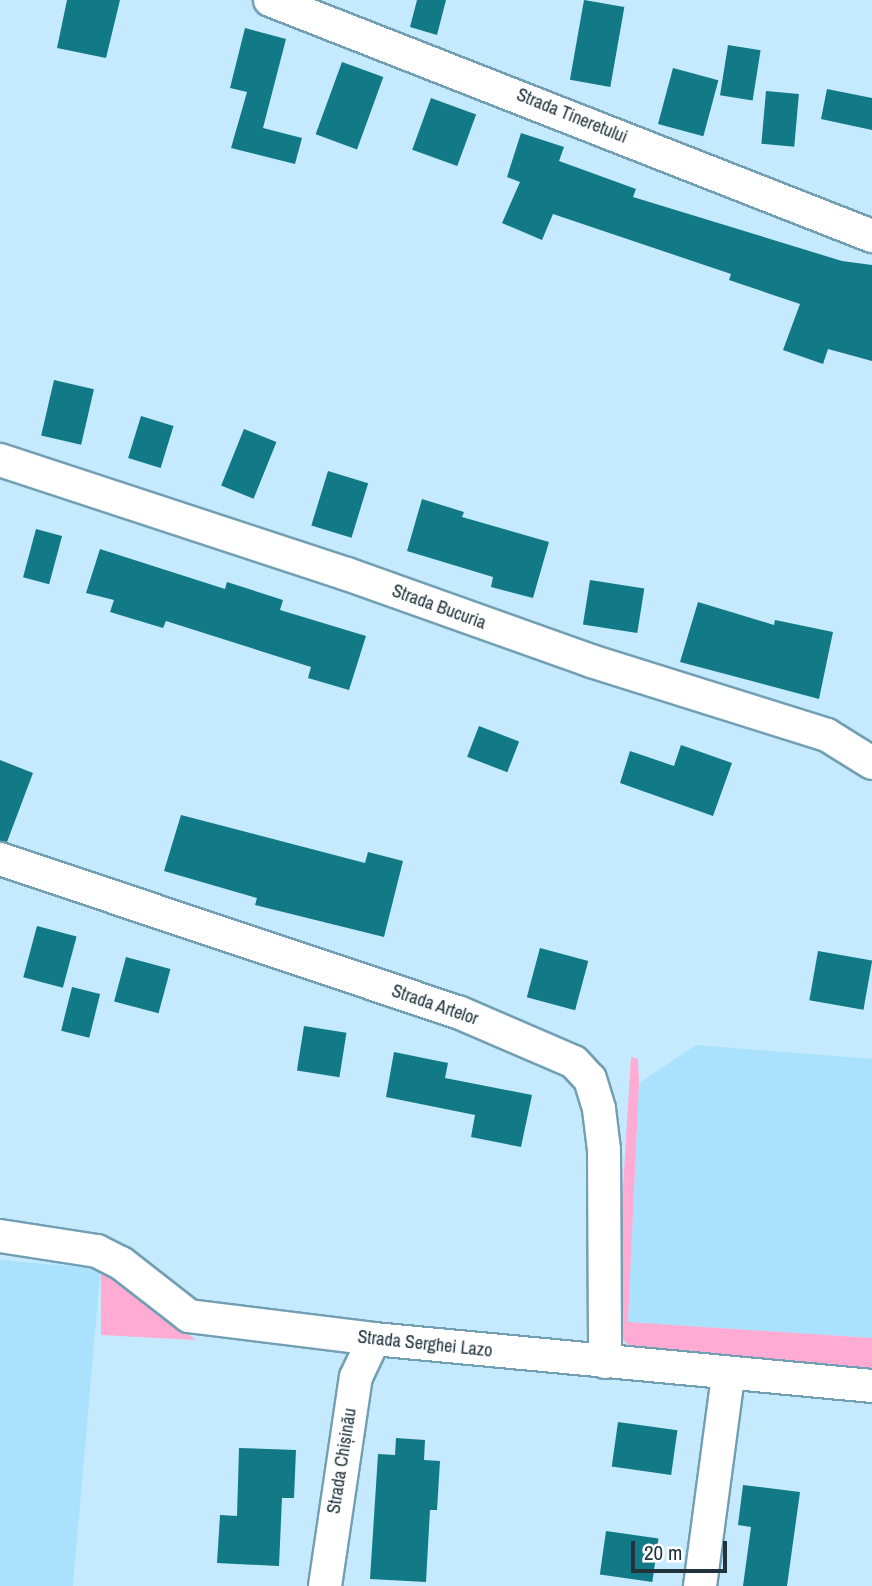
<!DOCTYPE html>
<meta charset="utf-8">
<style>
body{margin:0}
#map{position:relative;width:872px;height:1586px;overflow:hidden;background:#c5eafd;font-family:"Archivo Narrow",sans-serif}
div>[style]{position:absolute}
.built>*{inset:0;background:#aae1fc;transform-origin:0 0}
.green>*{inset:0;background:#ffabd3}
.building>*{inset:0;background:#127987;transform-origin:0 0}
.roads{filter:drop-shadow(2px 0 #729fb4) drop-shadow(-2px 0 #729fb4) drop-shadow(0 2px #729fb4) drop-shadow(0 -2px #729fb4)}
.minor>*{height:32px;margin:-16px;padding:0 16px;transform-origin:16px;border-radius:16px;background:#fff}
span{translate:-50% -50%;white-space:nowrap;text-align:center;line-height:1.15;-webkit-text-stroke:7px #fff;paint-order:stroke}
.street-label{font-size:18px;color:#21343d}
.scale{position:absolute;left:631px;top:1541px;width:96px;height:32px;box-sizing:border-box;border:4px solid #21343d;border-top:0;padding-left:9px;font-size:21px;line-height:24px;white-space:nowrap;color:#21343d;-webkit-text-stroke:5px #fff;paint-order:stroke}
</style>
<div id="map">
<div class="built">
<i style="clip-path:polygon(696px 1045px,872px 1059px,872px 1338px,628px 1322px,639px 1083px)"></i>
<i style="left:0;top:1260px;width:101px;height:326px;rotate:5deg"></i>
</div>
<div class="green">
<i style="clip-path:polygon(631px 1057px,638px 1059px,639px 1083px,628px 1322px,872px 1338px,872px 1373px,636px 1355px,622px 1338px,615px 1318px)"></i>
<i style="clip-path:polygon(101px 1269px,196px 1340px,101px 1335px)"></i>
</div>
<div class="building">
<i style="clip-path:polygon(67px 0,120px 0,106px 58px,57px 48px)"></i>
<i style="clip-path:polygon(417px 0,446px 0,437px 35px,410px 27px)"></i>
<i style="left:584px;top:0;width:41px;height:81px;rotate:10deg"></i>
<i style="clip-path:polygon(245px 28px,286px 39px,263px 128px,302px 138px,295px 164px,231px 148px,247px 92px,230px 88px)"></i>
<i style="left:728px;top:45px;width:33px;height:51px;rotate:9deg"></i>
<i style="left:342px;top:62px;width:44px;height:77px;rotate:20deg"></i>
<i style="left:673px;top:68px;width:47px;height:58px;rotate:15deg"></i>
<i style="clip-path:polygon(827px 89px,872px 98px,872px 130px,821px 119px)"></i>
<i style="left:766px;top:91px;width:33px;height:53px;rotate:5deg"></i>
<i style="left:431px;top:98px;width:48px;height:55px;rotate:20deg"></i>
<i style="clip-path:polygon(521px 133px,564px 147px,559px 161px,636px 189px,633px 197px,842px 261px,872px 265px,872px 361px,828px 349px,823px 364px,783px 350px,800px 304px,729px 280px,731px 274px,553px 214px,542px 240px,502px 223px,520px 182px,507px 177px)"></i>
<i style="left:54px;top:380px;width:41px;height:57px;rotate:13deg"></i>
<i style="left:141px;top:416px;width:34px;height:44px;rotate:17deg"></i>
<i style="left:244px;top:429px;width:35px;height:61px;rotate:22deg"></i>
<i style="left:328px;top:471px;width:42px;height:57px;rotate:17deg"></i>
<i style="clip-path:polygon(422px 499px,464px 512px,462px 517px,549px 542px,533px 598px,491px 587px,493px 577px,407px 551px)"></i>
<i style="left:36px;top:529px;width:27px;height:50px;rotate:15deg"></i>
<i style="clip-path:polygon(100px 549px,225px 589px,227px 582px,283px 600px,280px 610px,366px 636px,349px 690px,308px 678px,311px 667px,166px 621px,163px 628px,110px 612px,114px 600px,86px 593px)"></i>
<i style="left:590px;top:580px;width:55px;height:45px;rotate:9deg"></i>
<i style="clip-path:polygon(698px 602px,774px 625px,775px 620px,833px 632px,819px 699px,680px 662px)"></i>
<i style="left:479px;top:726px;width:43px;height:33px;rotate:21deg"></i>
<i style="clip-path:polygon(681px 745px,732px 763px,713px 816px,620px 783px,630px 751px,674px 766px)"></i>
<i style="clip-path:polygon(0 760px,33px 773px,7px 842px,0 841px)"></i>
<i style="clip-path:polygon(181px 815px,365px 863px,368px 852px,403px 861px,384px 937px,255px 905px,257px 898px,164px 871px)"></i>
<i style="left:37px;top:926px;width:41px;height:53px;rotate:15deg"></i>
<i style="left:540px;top:948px;width:50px;height:51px;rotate:15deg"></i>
<i style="left:818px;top:951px;width:55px;height:50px;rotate:10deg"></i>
<i style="left:126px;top:957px;width:46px;height:46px;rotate:15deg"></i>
<i style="left:72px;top:987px;width:29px;height:45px;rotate:14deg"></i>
<i style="left:304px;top:1026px;width:43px;height:45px;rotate:9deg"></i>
<i style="clip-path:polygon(394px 1052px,448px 1063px,445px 1078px,532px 1095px,521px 1147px,471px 1137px,475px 1115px,386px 1097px)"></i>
<i style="left:618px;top:1422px;width:60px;height:45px;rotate:8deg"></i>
<i style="clip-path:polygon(396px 1438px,425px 1440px,424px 1460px,440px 1461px,437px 1510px,430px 1510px,426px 1582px,370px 1579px,378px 1454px,395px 1455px)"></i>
<i style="clip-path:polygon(239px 1448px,296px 1450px,294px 1498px,282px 1498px,279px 1566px,217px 1563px,220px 1515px,237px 1516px)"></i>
<i style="clip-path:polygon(743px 1485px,800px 1492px,787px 1586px,743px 1586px,751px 1527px,738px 1525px)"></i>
<i style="left:606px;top:1531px;width:53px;height:44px;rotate:8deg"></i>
</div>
<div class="roads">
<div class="minor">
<i style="left:270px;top:0;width:647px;rotate:21.41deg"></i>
<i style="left:0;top:460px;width:365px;rotate:18.2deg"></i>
<i style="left:347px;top:574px;width:259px;rotate:19.6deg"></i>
<i style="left:591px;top:661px;width:247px;rotate:17.4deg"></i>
<i style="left:827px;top:735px;width:53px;rotate:31.9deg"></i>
<i style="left:0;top:859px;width:483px;rotate:18.5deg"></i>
<i style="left:458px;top:1012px;width:126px;rotate:23.3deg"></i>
<i style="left:574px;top:1062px;width:23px;rotate:47deg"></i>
<i style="left:590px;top:1079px;width:31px;rotate:73deg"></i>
<i style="left:599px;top:1109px;width:41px;rotate:83deg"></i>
<i style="left:604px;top:1150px;width:212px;rotate:89.7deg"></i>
<i style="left:0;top:1236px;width:98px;rotate:8.8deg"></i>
<i style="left:97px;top:1251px;width:27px;rotate:27deg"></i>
<i style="left:121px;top:1263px;width:86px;rotate:37.9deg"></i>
<i style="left:189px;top:1316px;width:186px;rotate:7.1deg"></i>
<i style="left:374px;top:1339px;width:500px;rotate:5.39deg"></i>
<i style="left:325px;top:1586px;width:211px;rotate:-81.6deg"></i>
<i style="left:356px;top:1377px;width:42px;rotate:-64.7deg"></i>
<i style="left:700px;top:1586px;width:213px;rotate:-82.4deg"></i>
</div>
</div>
<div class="street-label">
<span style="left:572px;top:116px;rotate:22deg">Strada Tineretului</span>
<span style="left:439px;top:607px;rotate:20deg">Strada Bucuria</span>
<span style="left:435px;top:1005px;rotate:19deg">Strada Artelor</span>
<span style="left:425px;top:1344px;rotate:6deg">Strada Serghei Lazo</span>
<span style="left:342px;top:1461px;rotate:-81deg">Strada Chișinău</span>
</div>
<div class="scale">20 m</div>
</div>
